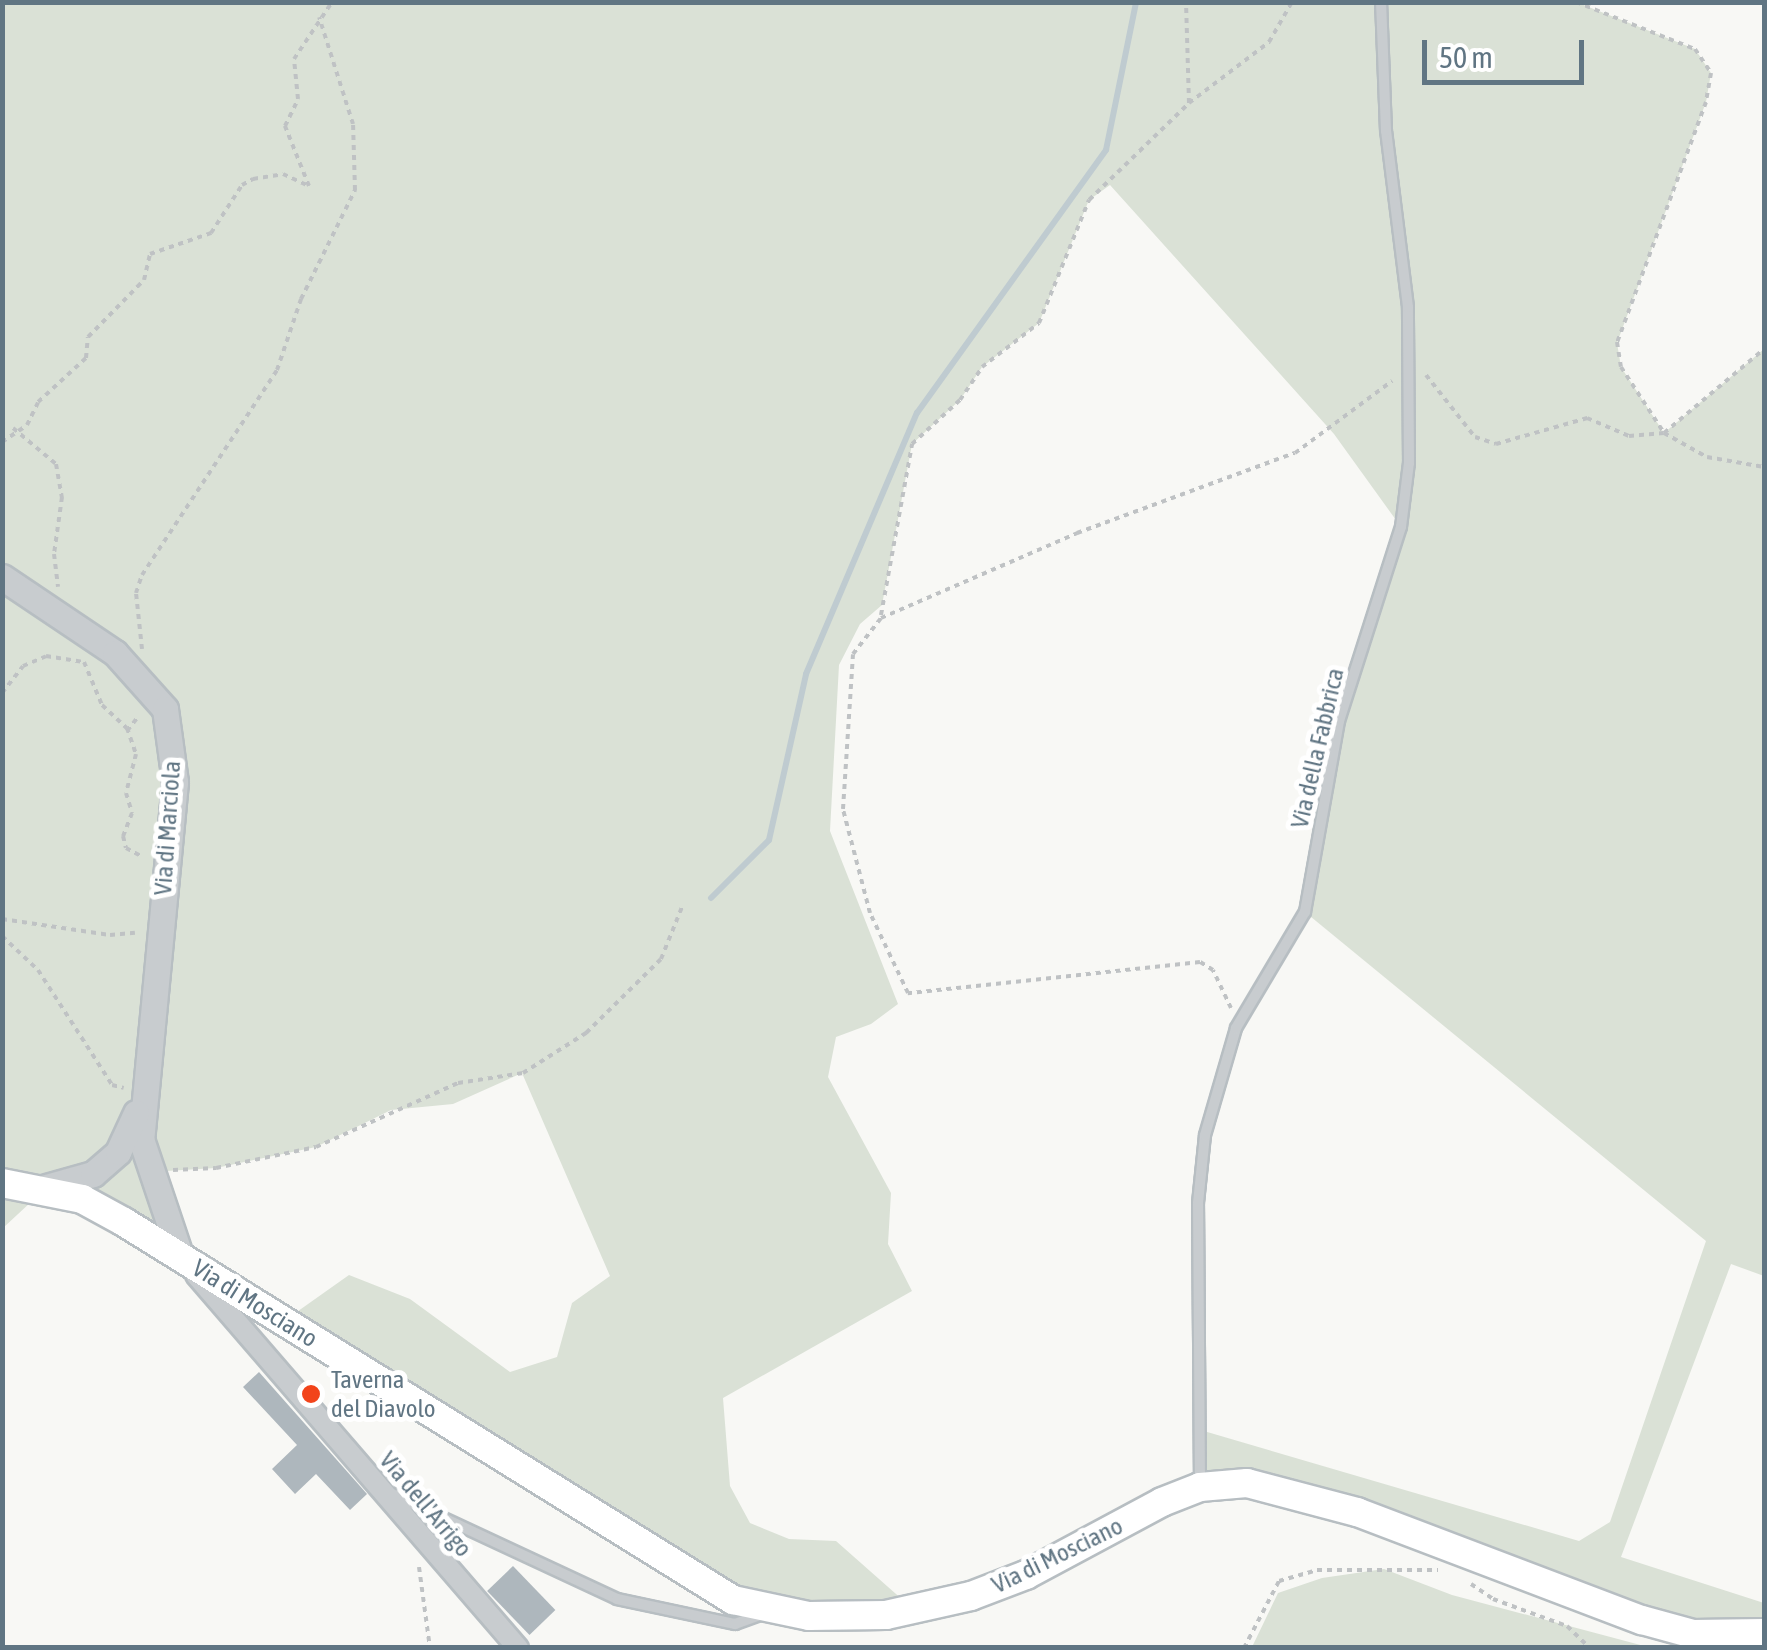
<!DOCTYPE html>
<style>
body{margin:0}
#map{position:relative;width:1767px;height:1650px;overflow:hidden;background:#f8f8f5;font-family:"Asap Condensed",sans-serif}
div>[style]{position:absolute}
.green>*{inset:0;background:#dae1d6}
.stream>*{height:6px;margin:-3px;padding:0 3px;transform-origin:3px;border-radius:3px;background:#bfcbd0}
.building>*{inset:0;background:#aeb7bd;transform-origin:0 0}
.path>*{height:4px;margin-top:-2px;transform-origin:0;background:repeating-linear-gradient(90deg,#bfc2c4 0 5px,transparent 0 10px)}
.roads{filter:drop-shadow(2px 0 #b7bec2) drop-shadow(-2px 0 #b7bec2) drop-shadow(0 2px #b7bec2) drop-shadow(0 -2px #b7bec2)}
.service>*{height:10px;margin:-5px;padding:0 5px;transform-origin:5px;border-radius:5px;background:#c8cccf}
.minor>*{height:20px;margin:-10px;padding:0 10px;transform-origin:10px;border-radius:10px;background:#c8cccf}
.tertiary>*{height:25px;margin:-12.5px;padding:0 12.5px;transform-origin:12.5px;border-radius:12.5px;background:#c8cccf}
.secondary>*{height:28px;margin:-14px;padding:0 14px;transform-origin:14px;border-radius:14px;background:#fff}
.dots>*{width:28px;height:28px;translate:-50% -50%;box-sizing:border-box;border:5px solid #fff;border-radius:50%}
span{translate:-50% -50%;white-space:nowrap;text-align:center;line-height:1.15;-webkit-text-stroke:10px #fff;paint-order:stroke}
.street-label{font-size:25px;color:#607583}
.poi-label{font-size:25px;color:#607583}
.left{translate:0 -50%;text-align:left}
.frame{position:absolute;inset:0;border:5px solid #607583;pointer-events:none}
.scale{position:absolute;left:1422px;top:40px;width:162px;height:45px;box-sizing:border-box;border:5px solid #607583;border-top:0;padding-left:12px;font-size:30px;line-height:35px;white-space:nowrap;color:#607583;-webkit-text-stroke:8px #fff;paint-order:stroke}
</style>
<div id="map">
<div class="green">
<i style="clip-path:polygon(1576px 2px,1695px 49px,1711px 73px,1706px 102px,1617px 343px,1621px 367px,1664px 433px,1764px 349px,1764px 1276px,1731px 1264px,1621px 1557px,1764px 1603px,1764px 1633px,1693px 1634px,1357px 1512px,1200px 1487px,1197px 1429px,1579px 1541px,1610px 1522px,1706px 1241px,1305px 912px,1339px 721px,1401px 527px,1334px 434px,1110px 185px,1089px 200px,1039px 323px,982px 367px,960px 400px,912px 444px,882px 605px,860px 624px,839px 665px,830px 831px,898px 1004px,871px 1024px,836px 1037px,828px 1077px,891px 1193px,888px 1244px,912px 1291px,723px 1398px,730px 1486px,750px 1523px,789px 1539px,836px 1541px,913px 1609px,733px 1600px,284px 1321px,349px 1275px,410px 1299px,510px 1372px,557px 1357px,572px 1303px,610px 1276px,522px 1073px,453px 1104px,391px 1110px,316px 1147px,216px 1168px,149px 1172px,180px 1255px,46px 1188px,3px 1228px,3px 3px)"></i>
<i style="clip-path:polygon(1384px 1569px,1452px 1595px,1648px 1647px,1252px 1647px,1278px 1593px,1322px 1578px)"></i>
</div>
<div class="stream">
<i style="left:2px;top:4px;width:2px;rotate:-63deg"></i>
<i style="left:711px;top:898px;width:82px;rotate:-45deg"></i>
<i style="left:769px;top:840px;width:170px;rotate:-77.4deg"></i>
<i style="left:806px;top:674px;width:284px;rotate:-67deg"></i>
<i style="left:917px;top:413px;width:324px;rotate:-54.3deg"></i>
<i style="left:1106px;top:150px;width:151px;rotate:-78.5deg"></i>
</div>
<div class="building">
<i style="clip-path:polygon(259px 1372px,367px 1494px,350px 1510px,316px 1474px,295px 1494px,272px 1469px,297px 1445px,243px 1387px)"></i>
<i style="left:513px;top:1566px;width:61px;height:36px;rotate:46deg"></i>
</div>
<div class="path">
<i style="left:1576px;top:2px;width:128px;rotate:21.6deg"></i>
<i style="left:1695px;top:49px;width:29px;rotate:56deg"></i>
<i style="left:1711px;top:73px;width:29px;rotate:100deg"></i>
<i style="left:1706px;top:102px;width:256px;rotate:110.3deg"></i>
<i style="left:1617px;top:342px;width:25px;rotate:81deg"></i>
<i style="left:1621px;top:367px;width:79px;rotate:56.9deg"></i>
<i style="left:1664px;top:433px;width:131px;rotate:-40deg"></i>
<i style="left:1189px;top:103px;width:101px;rotate:-37.3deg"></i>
<i style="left:1269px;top:42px;width:46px;rotate:-60.1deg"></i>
<i style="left:1426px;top:375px;width:79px;rotate:51.7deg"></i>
<i style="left:1475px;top:437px;width:22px;rotate:18deg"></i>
<i style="left:1496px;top:444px;width:95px;rotate:-15.9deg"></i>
<i style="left:1587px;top:418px;width:46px;rotate:23.2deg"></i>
<i style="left:1629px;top:436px;width:35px;rotate:-5deg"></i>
<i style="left:1664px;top:433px;width:49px;rotate:29.2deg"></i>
<i style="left:1707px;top:457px;width:58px;rotate:10deg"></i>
<i style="left:13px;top:428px;width:56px;rotate:39.9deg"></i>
<i style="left:56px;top:464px;width:34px;rotate:80deg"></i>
<i style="left:62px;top:497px;width:58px;rotate:98deg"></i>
<i style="left:54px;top:554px;width:33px;rotate:83deg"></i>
<i style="left:2px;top:442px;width:30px;rotate:-34deg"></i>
<i style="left:27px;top:425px;width:25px;rotate:-64deg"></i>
<i style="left:38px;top:402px;width:65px;rotate:-42.5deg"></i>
<i style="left:86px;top:358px;width:21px;rotate:-85deg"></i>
<i style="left:88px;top:337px;width:80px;rotate:-45.5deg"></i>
<i style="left:144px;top:280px;width:27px;rotate:-77deg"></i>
<i style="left:150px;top:254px;width:65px;rotate:-19deg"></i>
<i style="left:211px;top:233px;width:57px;rotate:-57.1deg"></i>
<i style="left:242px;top:185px;width:13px;rotate:-29deg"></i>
<i style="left:253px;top:179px;width:30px;rotate:-9deg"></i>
<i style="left:283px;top:174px;width:29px;rotate:25deg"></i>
<i style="left:309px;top:186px;width:65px;rotate:-111.8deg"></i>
<i style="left:285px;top:126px;width:30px;rotate:-64deg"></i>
<i style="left:298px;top:99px;width:40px;rotate:-95.7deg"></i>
<i style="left:294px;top:59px;width:69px;rotate:-56.3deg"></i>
<i style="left:881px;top:615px;width:174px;rotate:-79.7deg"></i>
<i style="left:912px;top:444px;width:65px;rotate:-42.5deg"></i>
<i style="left:960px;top:400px;width:40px;rotate:-56deg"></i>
<i style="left:982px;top:367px;width:72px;rotate:-37.7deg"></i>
<i style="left:1039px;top:323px;width:133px;rotate:-67.9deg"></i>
<i style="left:1089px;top:200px;width:139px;rotate:-44.1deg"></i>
<i style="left:1189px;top:103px;width:101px;rotate:-91.7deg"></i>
<i style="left:142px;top:649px;width:56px;rotate:-96.1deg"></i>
<i style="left:136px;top:593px;width:19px;rotate:-72deg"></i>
<i style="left:142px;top:575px;width:245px;rotate:-56.6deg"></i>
<i style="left:277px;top:370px;width:75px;rotate:-71.3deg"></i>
<i style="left:301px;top:299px;width:122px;rotate:-63.6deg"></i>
<i style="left:355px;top:190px;width:66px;rotate:-91.7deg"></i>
<i style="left:353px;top:124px;width:112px;rotate:-107.6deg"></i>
<i style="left:2px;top:693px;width:34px;rotate:-52deg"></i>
<i style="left:23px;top:666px;width:25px;rotate:-23deg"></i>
<i style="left:46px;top:656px;width:38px;rotate:9deg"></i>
<i style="left:84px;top:662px;width:47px;rotate:67.3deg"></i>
<i style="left:102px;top:705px;width:34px;rotate:43deg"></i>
<i style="left:127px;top:728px;width:28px;rotate:71deg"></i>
<i style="left:136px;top:754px;width:40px;rotate:104.4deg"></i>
<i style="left:126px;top:793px;width:21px;rotate:73deg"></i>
<i style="left:132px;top:813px;width:25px;rotate:111deg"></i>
<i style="left:123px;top:836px;width:12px;rotate:76deg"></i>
<i style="left:126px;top:848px;width:19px;rotate:28deg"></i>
<i style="left:127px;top:731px;width:18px;rotate:-52deg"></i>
<i style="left:2px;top:919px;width:109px;rotate:8.4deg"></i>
<i style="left:110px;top:935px;width:25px;rotate:-5deg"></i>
<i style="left:2px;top:936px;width:50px;rotate:43.4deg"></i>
<i style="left:38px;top:970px;width:137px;rotate:57.2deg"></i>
<i style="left:112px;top:1085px;width:12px;rotate:14deg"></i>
<i style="left:1231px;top:1008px;width:42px;rotate:-115.3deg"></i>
<i style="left:1213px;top:970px;width:15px;rotate:-148deg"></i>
<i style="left:1200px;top:962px;width:294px;rotate:173.9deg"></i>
<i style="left:908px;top:993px;width:89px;rotate:-115.4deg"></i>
<i style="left:870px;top:913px;width:107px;rotate:-104.6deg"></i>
<i style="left:843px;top:809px;width:155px;rotate:-86.3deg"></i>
<i style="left:853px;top:654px;width:46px;rotate:-52.1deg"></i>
<i style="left:881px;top:618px;width:214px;rotate:-23.4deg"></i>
<i style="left:1077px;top:533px;width:232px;rotate:-20.2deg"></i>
<i style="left:1295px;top:453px;width:121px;rotate:-36.6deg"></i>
<i style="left:173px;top:1170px;width:43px;rotate:-2.7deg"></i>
<i style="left:216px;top:1168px;width:102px;rotate:-11.9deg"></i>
<i style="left:316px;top:1147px;width:156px;rotate:-24.3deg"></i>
<i style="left:458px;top:1083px;width:66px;rotate:-8.7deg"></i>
<i style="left:523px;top:1073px;width:75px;rotate:-32.4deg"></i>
<i style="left:586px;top:1033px;width:105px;rotate:-44.6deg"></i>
<i style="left:661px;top:959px;width:56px;rotate:-68deg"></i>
<i style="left:419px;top:1567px;width:82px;rotate:82.3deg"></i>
<i style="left:1471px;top:1584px;width:27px;rotate:34deg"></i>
<i style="left:1493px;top:1599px;width:79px;rotate:20deg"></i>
<i style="left:1567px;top:1626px;width:32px;rotate:44deg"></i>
<i style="left:1244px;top:1648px;width:76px;rotate:-62.4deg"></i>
<i style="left:1279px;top:1581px;width:40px;rotate:-16deg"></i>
<i style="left:1317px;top:1570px;width:121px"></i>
</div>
<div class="roads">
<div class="service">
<i style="left:1200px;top:1486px;width:283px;rotate:-90.4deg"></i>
<i style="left:1198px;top:1203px;width:68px;rotate:-84.1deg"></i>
<i style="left:1205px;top:1135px;width:111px;rotate:-73.8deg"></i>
<i style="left:1236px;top:1028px;width:135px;rotate:-59.3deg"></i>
<i style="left:1305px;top:912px;width:194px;rotate:-79.9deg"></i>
<i style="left:1339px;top:721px;width:204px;rotate:-72.3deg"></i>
<i style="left:1401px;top:527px;width:64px;rotate:-82.9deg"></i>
<i style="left:1409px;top:463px;width:156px;rotate:-90.4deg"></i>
<i style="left:1408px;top:307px;width:177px;rotate:-97.1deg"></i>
<i style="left:1386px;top:131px;width:129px;rotate:-92.2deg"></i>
<i style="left:392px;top:1494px;width:248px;rotate:25deg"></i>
<i style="left:617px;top:1599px;width:121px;rotate:12deg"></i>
<i style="left:735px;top:1624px;width:33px;rotate:-20deg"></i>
</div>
<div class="minor">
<i style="left:196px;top:1275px;width:493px;rotate:49.2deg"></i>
</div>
<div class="tertiary">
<i style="left:2px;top:577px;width:136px;rotate:33.9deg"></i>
<i style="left:115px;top:653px;width:75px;rotate:48.2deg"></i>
<i style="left:165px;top:709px;width:74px;rotate:82.2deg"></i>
<i style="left:175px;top:782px;width:359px;rotate:95.4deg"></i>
<i style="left:141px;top:1139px;width:122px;rotate:71.4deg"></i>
<i style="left:46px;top:1187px;width:49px;rotate:-15.5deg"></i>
<i style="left:93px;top:1174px;width:33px;rotate:-41deg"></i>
<i style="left:118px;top:1152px;width:43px;rotate:-65.2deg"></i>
</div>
<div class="secondary">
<i style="left:2px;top:1183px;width:82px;rotate:11.3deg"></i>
<i style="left:82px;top:1199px;width:48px;rotate:28.7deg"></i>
<i style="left:124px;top:1222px;width:717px;rotate:31.83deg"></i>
<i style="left:733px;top:1600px;width:78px;rotate:11.9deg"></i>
<i style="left:809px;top:1616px;width:77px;rotate:-0.7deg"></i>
<i style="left:886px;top:1615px;width:87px;rotate:-12.6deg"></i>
<i style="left:971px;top:1596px;width:59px;rotate:-20.9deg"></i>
<i style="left:1026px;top:1575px;width:154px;rotate:-28.2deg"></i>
<i style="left:1162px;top:1502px;width:41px;rotate:-21.5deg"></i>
<i style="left:1200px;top:1487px;width:47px;rotate:-4.9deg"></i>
<i style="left:1247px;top:1483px;width:114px;rotate:14.8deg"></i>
<i style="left:1357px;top:1512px;width:305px;rotate:20.8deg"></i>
<i style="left:1642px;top:1620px;width:53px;rotate:15.4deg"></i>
<i style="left:1693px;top:1634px;width:71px;rotate:-0.8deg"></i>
</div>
</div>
<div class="dots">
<i style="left:311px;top:1394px;background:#f2441b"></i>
</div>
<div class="street-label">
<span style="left:1317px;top:748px;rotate:-77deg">Via della Fabbrica</span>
<span style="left:167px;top:828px;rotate:-86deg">Via di Marciola</span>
<span style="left:255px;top:1303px;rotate:32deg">Via di Mosciano</span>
<span style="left:426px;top:1504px;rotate:50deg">Via dell'Arrigo</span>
<span style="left:1057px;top:1555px;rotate:-26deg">Via di Mosciano</span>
</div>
<div class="poi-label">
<span class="left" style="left:331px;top:1394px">Taverna<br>del Diavolo</span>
</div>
<div class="frame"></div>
<div class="scale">50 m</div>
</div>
